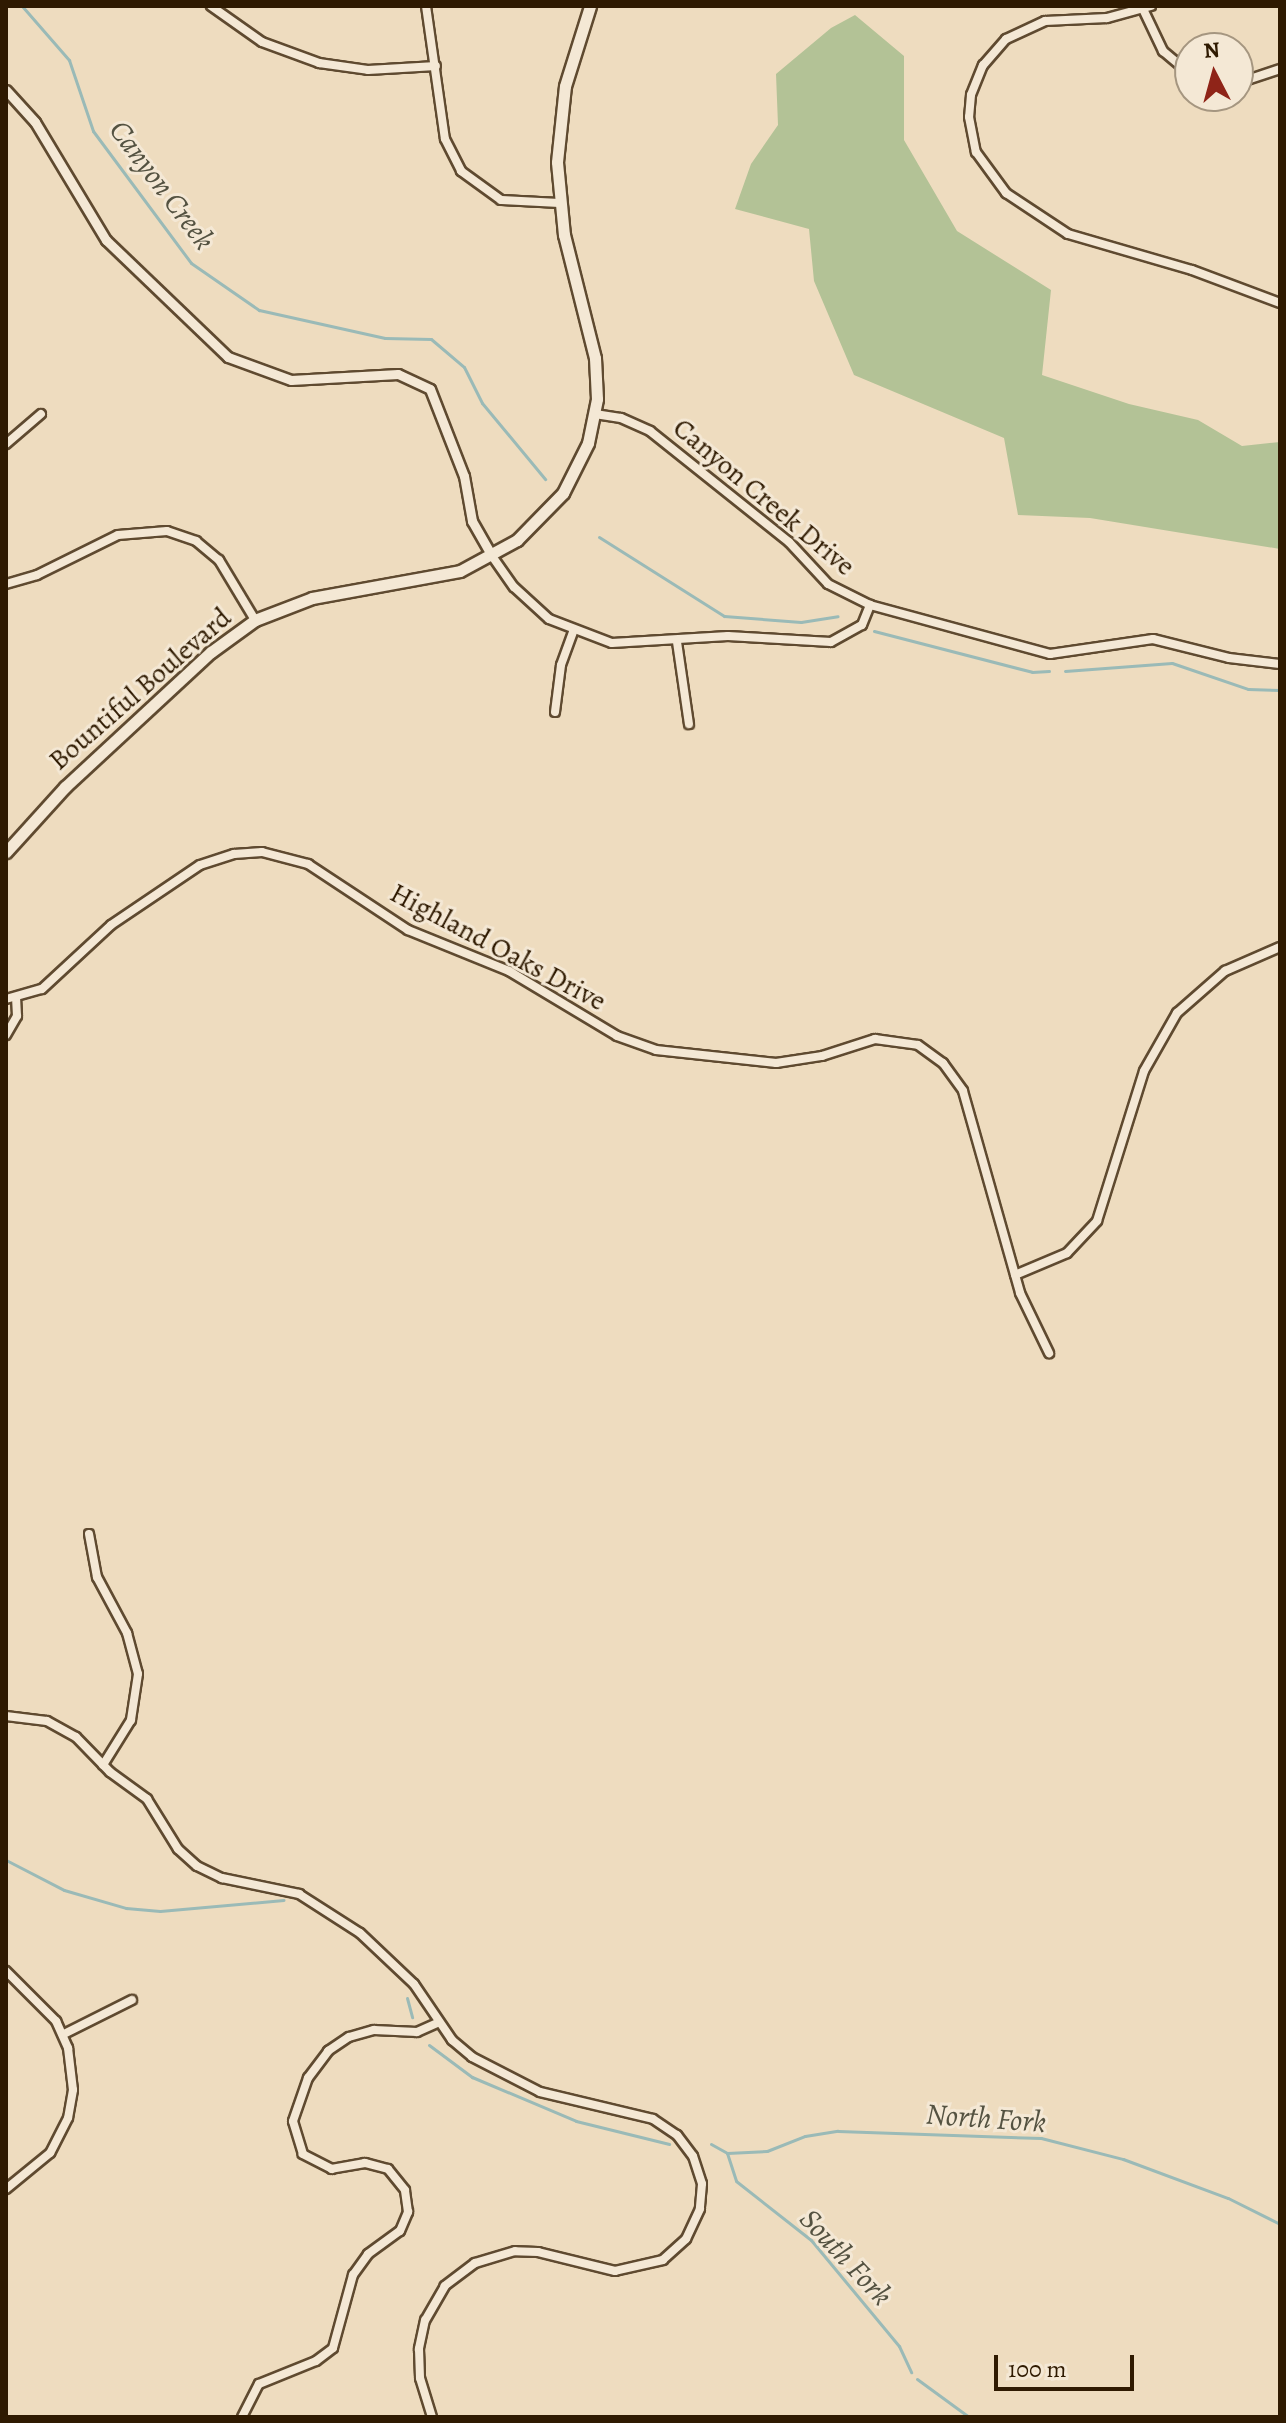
<!DOCTYPE html>
<style>
body{margin:0}
#map{position:relative;width:1286px;height:2423px;overflow:hidden;background:#eedcbf;font-family:Alegreya,serif}
div>[style]{position:absolute}
.green>*{inset:0;background:#b3c296}
.stream>*{height:3px;margin:-1.5px;padding:0 1.5px;transform-origin:1.5px;border-radius:1.5px;background:#9abab7}
.roads{filter:drop-shadow(2px 0 #5f4a30) drop-shadow(-2px 0 #5f4a30) drop-shadow(0 2px #5f4a30) drop-shadow(0 -2px #5f4a30)}
.minor>*{height:8px;margin:-4px;padding:0 4px;transform-origin:4px;border-radius:4px;background:#f4e8d5}
.tertiary>*{height:9px;margin:-4.5px;padding:0 4.5px;transform-origin:4.5px;border-radius:4.5px;background:#f4e8d5}
.secondary>*{height:11px;margin:-5.5px;padding:0 5.5px;transform-origin:5.5px;border-radius:5.5px;background:#f4e8d5}
span{translate:-50% -50%;white-space:nowrap;text-align:center;line-height:1.15;-webkit-text-stroke:6px #f4e8d5;paint-order:stroke}
.street-label{font-size:28px;color:#2f1a01}
.water-label{font-size:30px;color:#545241;font-style:italic}
.frame{position:absolute;inset:0;border:8px solid #2f1a01;pointer-events:none}
.north{position:absolute;left:1174px;top:32px;width:80px;height:80px;box-sizing:border-box;background:#f4e8d5;border:2px solid #a59680;border-radius:50%;rotate:354deg;font-size:22px;font-weight:700;line-height:32px;text-align:center;color:#2f1a01}
.north::after{content:'';display:block;margin:auto;width:28px;height:36px;background:#8f2418;clip-path:polygon(50% 0,100% 100%,50% 72%,0 100%)}
.scale{position:absolute;left:994px;top:2355px;width:140px;height:36px;box-sizing:border-box;border:4px solid #2f1a01;border-top:0;padding-left:10px;font-size:24px;line-height:28px;white-space:nowrap;color:#2f1a01;-webkit-text-stroke:6px #f4e8d5;paint-order:stroke}
</style>
<div id="map">
<div class="green">
<i style="clip-path:polygon(855px 15px,904px 56px,904px 140px,957px 231px,1051px 290px,1042px 375px,1129px 404px,1198px 420px,1242px 446px,1280px 442px,1280px 549px,1090px 518px,1018px 515px,1004px 438px,854px 375px,814px 281px,809px 229px,735px 209px,751px 164px,778px 125px,776px 74px,831px 28px)"></i>
</div>
<div class="stream">
<i style="left:22px;top:6px;width:72px;rotate:49deg"></i>
<i style="left:69px;top:60px;width:75px;rotate:71.3deg"></i>
<i style="left:93px;top:131px;width:164px;rotate:53.4deg"></i>
<i style="left:191px;top:263px;width:83px;rotate:34.7deg"></i>
<i style="left:259px;top:310px;width:129px;rotate:12.5deg"></i>
<i style="left:385px;top:338px;width:46px;rotate:1.2deg"></i>
<i style="left:431px;top:339px;width:43px;rotate:40.3deg"></i>
<i style="left:464px;top:367px;width:40px;rotate:63.4deg"></i>
<i style="left:482px;top:403px;width:99px;rotate:50.3deg"></i>
<i style="left:599px;top:537px;width:148px;rotate:32.3deg"></i>
<i style="left:724px;top:616px;width:77px;rotate:4.5deg"></i>
<i style="left:801px;top:622px;width:37px;rotate:-9deg"></i>
<i style="left:874px;top:631px;width:163px;rotate:14.5deg"></i>
<i style="left:1032px;top:672px;width:17px;rotate:-3deg"></i>
<i style="left:1065px;top:671px;width:107px;rotate:-4.3deg"></i>
<i style="left:1172px;top:663px;width:80px;rotate:18.9deg"></i>
<i style="left:1248px;top:689px;width:32px;rotate:2deg"></i>
<i style="left:6px;top:1860px;width:65px;rotate:27.3deg"></i>
<i style="left:64px;top:1890px;width:65px;rotate:16.2deg"></i>
<i style="left:126px;top:1908px;width:34px;rotate:5deg"></i>
<i style="left:160px;top:1911px;width:124px;rotate:-5.1deg"></i>
<i style="left:407px;top:1998px;width:20px;rotate:75deg"></i>
<i style="left:429px;top:2045px;width:54px;rotate:36.7deg"></i>
<i style="left:472px;top:2077px;width:113px;rotate:22.9deg"></i>
<i style="left:576px;top:2121px;width:96px;rotate:13.9deg"></i>
<i style="left:711px;top:2144px;width:18px;rotate:29deg"></i>
<i style="left:727px;top:2153px;width:29px;rotate:72deg"></i>
<i style="left:736px;top:2181px;width:95px;rotate:38.2deg"></i>
<i style="left:811px;top:2240px;width:138px;rotate:50.3deg"></i>
<i style="left:899px;top:2346px;width:29px;rotate:65deg"></i>
<i style="left:727px;top:2153px;width:40px;rotate:-2.9deg"></i>
<i style="left:767px;top:2151px;width:41px;rotate:-21.5deg"></i>
<i style="left:805px;top:2136px;width:33px;rotate:-9deg"></i>
<i style="left:838px;top:2131px;width:203px;rotate:2deg"></i>
<i style="left:1041px;top:2138px;width:85px;rotate:14.4deg"></i>
<i style="left:1123px;top:2159px;width:112px;rotate:20.4deg"></i>
<i style="left:1228px;top:2198px;width:58px;rotate:26.6deg"></i>
<i style="left:917px;top:2379px;width:64px;rotate:36.2deg"></i>
</div>
<div class="roads">
<div class="minor">
<i style="left:211px;top:6px;width:62px;rotate:35.2deg"></i>
<i style="left:262px;top:42px;width:61px;rotate:20.2deg"></i>
<i style="left:319px;top:63px;width:49px;rotate:8.1deg"></i>
<i style="left:368px;top:70px;width:68px;rotate:-3.4deg"></i>
<i style="left:426px;top:6px;width:134px;rotate:81.9deg"></i>
<i style="left:445px;top:139px;width:36px;rotate:63deg"></i>
<i style="left:461px;top:171px;width:49px;rotate:35.9deg"></i>
<i style="left:501px;top:200px;width:59px;rotate:2.9deg"></i>
<i style="left:1151px;top:6px;width:46px;rotate:164.7deg"></i>
<i style="left:1107px;top:18px;width:62px;rotate:177.2deg"></i>
<i style="left:1045px;top:21px;width:43px;rotate:155.2deg"></i>
<i style="left:1006px;top:39px;width:35px;rotate:131deg"></i>
<i style="left:983px;top:65px;width:32px;rotate:112deg"></i>
<i style="left:971px;top:95px;width:22px;rotate:95deg"></i>
<i style="left:969px;top:117px;width:36px;rotate:79deg"></i>
<i style="left:976px;top:152px;width:51px;rotate:53.8deg"></i>
<i style="left:1006px;top:193px;width:74px;rotate:33.5deg"></i>
<i style="left:1068px;top:234px;width:129px;rotate:16.2deg"></i>
<i style="left:1192px;top:270px;width:94px;rotate:20.6deg"></i>
<i style="left:1143px;top:9px;width:47px;rotate:64.5deg"></i>
<i style="left:1163px;top:51px;width:35px;rotate:40deg"></i>
<i style="left:1238px;top:83px;width:44px;rotate:-18.4deg"></i>
<i style="left:595px;top:414px;width:26px;rotate:9deg"></i>
<i style="left:621px;top:418px;width:32px;rotate:24deg"></i>
<i style="left:650px;top:431px;width:178px;rotate:38.6deg"></i>
<i style="left:789px;top:542px;width:57px;rotate:47.1deg"></i>
<i style="left:828px;top:584px;width:47px;rotate:26.6deg"></i>
<i style="left:870px;top:605px;width:187px;rotate:15.2deg"></i>
<i style="left:1050px;top:654px;width:104px;rotate:-8.3deg"></i>
<i style="left:1153px;top:639px;width:78px;rotate:14deg"></i>
<i style="left:1229px;top:658px;width:51px;rotate:6.7deg"></i>
<i style="left:6px;top:444px;width:46px;rotate:-40.6deg"></i>
<i style="left:492px;top:556px;width:38px;rotate:55deg"></i>
<i style="left:514px;top:587px;width:47px;rotate:42.4deg"></i>
<i style="left:549px;top:619px;width:67px;rotate:20.9deg"></i>
<i style="left:612px;top:643px;width:116px;rotate:-3.5deg"></i>
<i style="left:728px;top:636px;width:103px;rotate:3.3deg"></i>
<i style="left:831px;top:642px;width:35px;rotate:-29deg"></i>
<i style="left:862px;top:625px;width:22px;rotate:-68deg"></i>
<i style="left:6px;top:584px;width:32px;rotate:-16deg"></i>
<i style="left:37px;top:575px;width:90px;rotate:-26.3deg"></i>
<i style="left:118px;top:535px;width:49px;rotate:-4.7deg"></i>
<i style="left:167px;top:531px;width:31px;rotate:19deg"></i>
<i style="left:196px;top:541px;width:30px;rotate:40deg"></i>
<i style="left:219px;top:560px;width:70px;rotate:59deg"></i>
<i style="left:677px;top:642px;width:83px;rotate:81.7deg"></i>
<i style="left:555px;top:712px;width:47px;rotate:-82.7deg"></i>
<i style="left:561px;top:665px;width:35px;rotate:-70deg"></i>
<i style="left:6px;top:999px;width:37px;rotate:-16deg"></i>
<i style="left:42px;top:989px;width:94px;rotate:-42.8deg"></i>
<i style="left:111px;top:925px;width:107px;rotate:-34deg"></i>
<i style="left:200px;top:865px;width:36px;rotate:-18deg"></i>
<i style="left:234px;top:854px;width:28px;rotate:-4deg"></i>
<i style="left:262px;top:852px;width:48px;rotate:14.6deg"></i>
<i style="left:308px;top:864px;width:120px;rotate:33.4deg"></i>
<i style="left:408px;top:930px;width:109px;rotate:22.1deg"></i>
<i style="left:509px;top:971px;width:126px;rotate:31deg"></i>
<i style="left:617px;top:1036px;width:41px;rotate:19.7deg"></i>
<i style="left:656px;top:1050px;width:121px;rotate:6.2deg"></i>
<i style="left:776px;top:1063px;width:47px;rotate:-8.7deg"></i>
<i style="left:822px;top:1056px;width:56px;rotate:-17.8deg"></i>
<i style="left:875px;top:1039px;width:43px;rotate:7.9deg"></i>
<i style="left:918px;top:1045px;width:31px;rotate:36deg"></i>
<i style="left:943px;top:1063px;width:34px;rotate:54deg"></i>
<i style="left:963px;top:1091px;width:210px;rotate:74.2deg"></i>
<i style="left:1020px;top:1293px;width:67px;rotate:64.2deg"></i>
<i style="left:6px;top:1035px;width:22px;rotate:-60deg"></i>
<i style="left:17px;top:1016px;width:18px;rotate:-93deg"></i>
<i style="left:1015px;top:1275px;width:56px;rotate:-22.9deg"></i>
<i style="left:1067px;top:1253px;width:44px;rotate:-46.8deg"></i>
<i style="left:1097px;top:1221px;width:157px;rotate:-72.6deg"></i>
<i style="left:1144px;top:1071px;width:67px;rotate:-60.4deg"></i>
<i style="left:1177px;top:1013px;width:64px;rotate:-41.2deg"></i>
<i style="left:1225px;top:971px;width:60px;rotate:-23.6deg"></i>
<i style="left:89px;top:1534px;width:44px;rotate:79.5deg"></i>
<i style="left:97px;top:1577px;width:64px;rotate:61.8deg"></i>
<i style="left:127px;top:1633px;width:42px;rotate:75deg"></i>
<i style="left:138px;top:1674px;width:47px;rotate:98.7deg"></i>
<i style="left:131px;top:1720px;width:53px;rotate:121.9deg"></i>
<i style="left:6px;top:1716px;width:41px;rotate:7deg"></i>
<i style="left:47px;top:1721px;width:33px;rotate:29deg"></i>
<i style="left:76px;top:1737px;width:49px;rotate:45.8deg"></i>
<i style="left:110px;top:1772px;width:46px;rotate:36.1deg"></i>
<i style="left:147px;top:1799px;width:59px;rotate:58.2deg"></i>
<i style="left:178px;top:1849px;width:25px;rotate:42deg"></i>
<i style="left:197px;top:1866px;width:28px;rotate:26deg"></i>
<i style="left:222px;top:1878px;width:79px;rotate:11.7deg"></i>
<i style="left:299px;top:1894px;width:72px;rotate:32.6deg"></i>
<i style="left:360px;top:1933px;width:74px;rotate:43.4deg"></i>
<i style="left:414px;top:1984px;width:68px;rotate:55.8deg"></i>
<i style="left:452px;top:2040px;width:26px;rotate:40deg"></i>
<i style="left:472px;top:2057px;width:76px;rotate:27.2deg"></i>
<i style="left:540px;top:2092px;width:116px;rotate:13.4deg"></i>
<i style="left:653px;top:2119px;width:29px;rotate:34deg"></i>
<i style="left:677px;top:2135px;width:26px;rotate:53deg"></i>
<i style="left:693px;top:2156px;width:29px;rotate:72deg"></i>
<i style="left:702px;top:2184px;width:25px;rotate:95deg"></i>
<i style="left:700px;top:2209px;width:33px;rotate:115deg"></i>
<i style="left:686px;top:2239px;width:31px;rotate:138deg"></i>
<i style="left:663px;top:2260px;width:49px;rotate:167.1deg"></i>
<i style="left:615px;top:2271px;width:79px;rotate:-166.1deg"></i>
<i style="left:538px;top:2252px;width:23px;rotate:-178deg"></i>
<i style="left:515px;top:2251px;width:42px;rotate:163.3deg"></i>
<i style="left:475px;top:2263px;width:38px;rotate:143deg"></i>
<i style="left:445px;top:2286px;width:39px;rotate:120deg"></i>
<i style="left:425px;top:2320px;width:30px;rotate:102deg"></i>
<i style="left:419px;top:2349px;width:29px;rotate:88deg"></i>
<i style="left:420px;top:2378px;width:41px;rotate:72.9deg"></i>
<i style="left:6px;top:1971px;width:71px;rotate:45deg"></i>
<i style="left:56px;top:2021px;width:30px;rotate:66deg"></i>
<i style="left:68px;top:2048px;width:42px;rotate:83.2deg"></i>
<i style="left:73px;top:2090px;width:28px;rotate:100deg"></i>
<i style="left:68px;top:2118px;width:39px;rotate:117deg"></i>
<i style="left:50px;top:2153px;width:57px;rotate:140.7deg"></i>
<i style="left:64px;top:2034px;width:76px;rotate:-26.6deg"></i>
<i style="left:242px;top:2417px;width:37px;rotate:-63deg"></i>
<i style="left:259px;top:2384px;width:61px;rotate:-22deg"></i>
<i style="left:316px;top:2361px;width:21px;rotate:-37deg"></i>
<i style="left:333px;top:2348px;width:76px;rotate:-74.7deg"></i>
<i style="left:353px;top:2275px;width:26px;rotate:-54deg"></i>
<i style="left:368px;top:2254px;width:39px;rotate:-36deg"></i>
<i style="left:400px;top:2231px;width:21px;rotate:-67deg"></i>
<i style="left:408px;top:2212px;width:22px;rotate:-98deg"></i>
<i style="left:405px;top:2190px;width:27px;rotate:-129deg"></i>
<i style="left:388px;top:2169px;width:24px;rotate:-165deg"></i>
<i style="left:365px;top:2163px;width:34px;rotate:170deg"></i>
<i style="left:332px;top:2169px;width:33px;rotate:-153deg"></i>
<i style="left:303px;top:2154px;width:34px;rotate:-107deg"></i>
<i style="left:293px;top:2121px;width:46px;rotate:-70.8deg"></i>
<i style="left:308px;top:2078px;width:34px;rotate:-53deg"></i>
<i style="left:328px;top:2051px;width:25px;rotate:-34deg"></i>
<i style="left:349px;top:2037px;width:26px;rotate:-16deg"></i>
<i style="left:374px;top:2030px;width:43px;rotate:2.7deg"></i>
<i style="left:417px;top:2032px;width:24px;rotate:-24deg"></i>
</div>
<div class="tertiary">
<i style="left:6px;top:90px;width:43px;rotate:47.8deg"></i>
<i style="left:35px;top:122px;width:138px;rotate:59deg"></i>
<i style="left:106px;top:240px;width:169px;rotate:43.8deg"></i>
<i style="left:228px;top:357px;width:67px;rotate:20.1deg"></i>
<i style="left:291px;top:380px;width:107px;rotate:-3.2deg"></i>
<i style="left:398px;top:374px;width:35px;rotate:25deg"></i>
<i style="left:430px;top:389px;width:93px;rotate:68.7deg"></i>
<i style="left:464px;top:476px;width:46px;rotate:79.9deg"></i>
<i style="left:472px;top:521px;width:40px;rotate:60.3deg"></i>
</div>
<div class="secondary">
<i style="left:6px;top:852px;width:88px;rotate:-47.8deg"></i>
<i style="left:65px;top:787px;width:199px;rotate:-42.8deg"></i>
<i style="left:211px;top:652px;width:54px;rotate:-36deg"></i>
<i style="left:255px;top:620px;width:61px;rotate:-21.1deg"></i>
<i style="left:312px;top:598px;width:150px;rotate:-10.3deg"></i>
<i style="left:460px;top:571px;width:65px;rotate:-28.5deg"></i>
<i style="left:517px;top:540px;width:66px;rotate:-45.6deg"></i>
<i style="left:563px;top:493px;width:56px;rotate:-63.4deg"></i>
<i style="left:588px;top:443px;width:45px;rotate:-78.4deg"></i>
<i style="left:597px;top:399px;width:41px;rotate:-92.8deg"></i>
<i style="left:595px;top:358px;width:127px;rotate:-104.1deg"></i>
<i style="left:564px;top:235px;width:73px;rotate:-95.5deg"></i>
<i style="left:557px;top:162px;width:76px;rotate:-84deg"></i>
<i style="left:565px;top:86px;width:84px;rotate:-72.6deg"></i>
</div>
</div>
<div class="street-label">
<span style="left:764px;top:497px;rotate:40deg">Canyon Creek Drive</span>
<span style="left:140px;top:689px;rotate:-41deg">Bountiful Boulevard</span>
<span style="left:498px;top:947px;rotate:28deg">Highland Oaks Drive</span>
</div>
<div class="water-label">
<span style="left:162px;top:185px;rotate:53deg">Canyon Creek</span>
<span style="left:986px;top:2118px;rotate:4deg">North Fork</span>
<span style="left:846px;top:2257px;rotate:47deg">South Fork</span>
</div>
<div class="frame"></div>
<div class="north">N</div>
<div class="scale">100 m</div>
</div>
